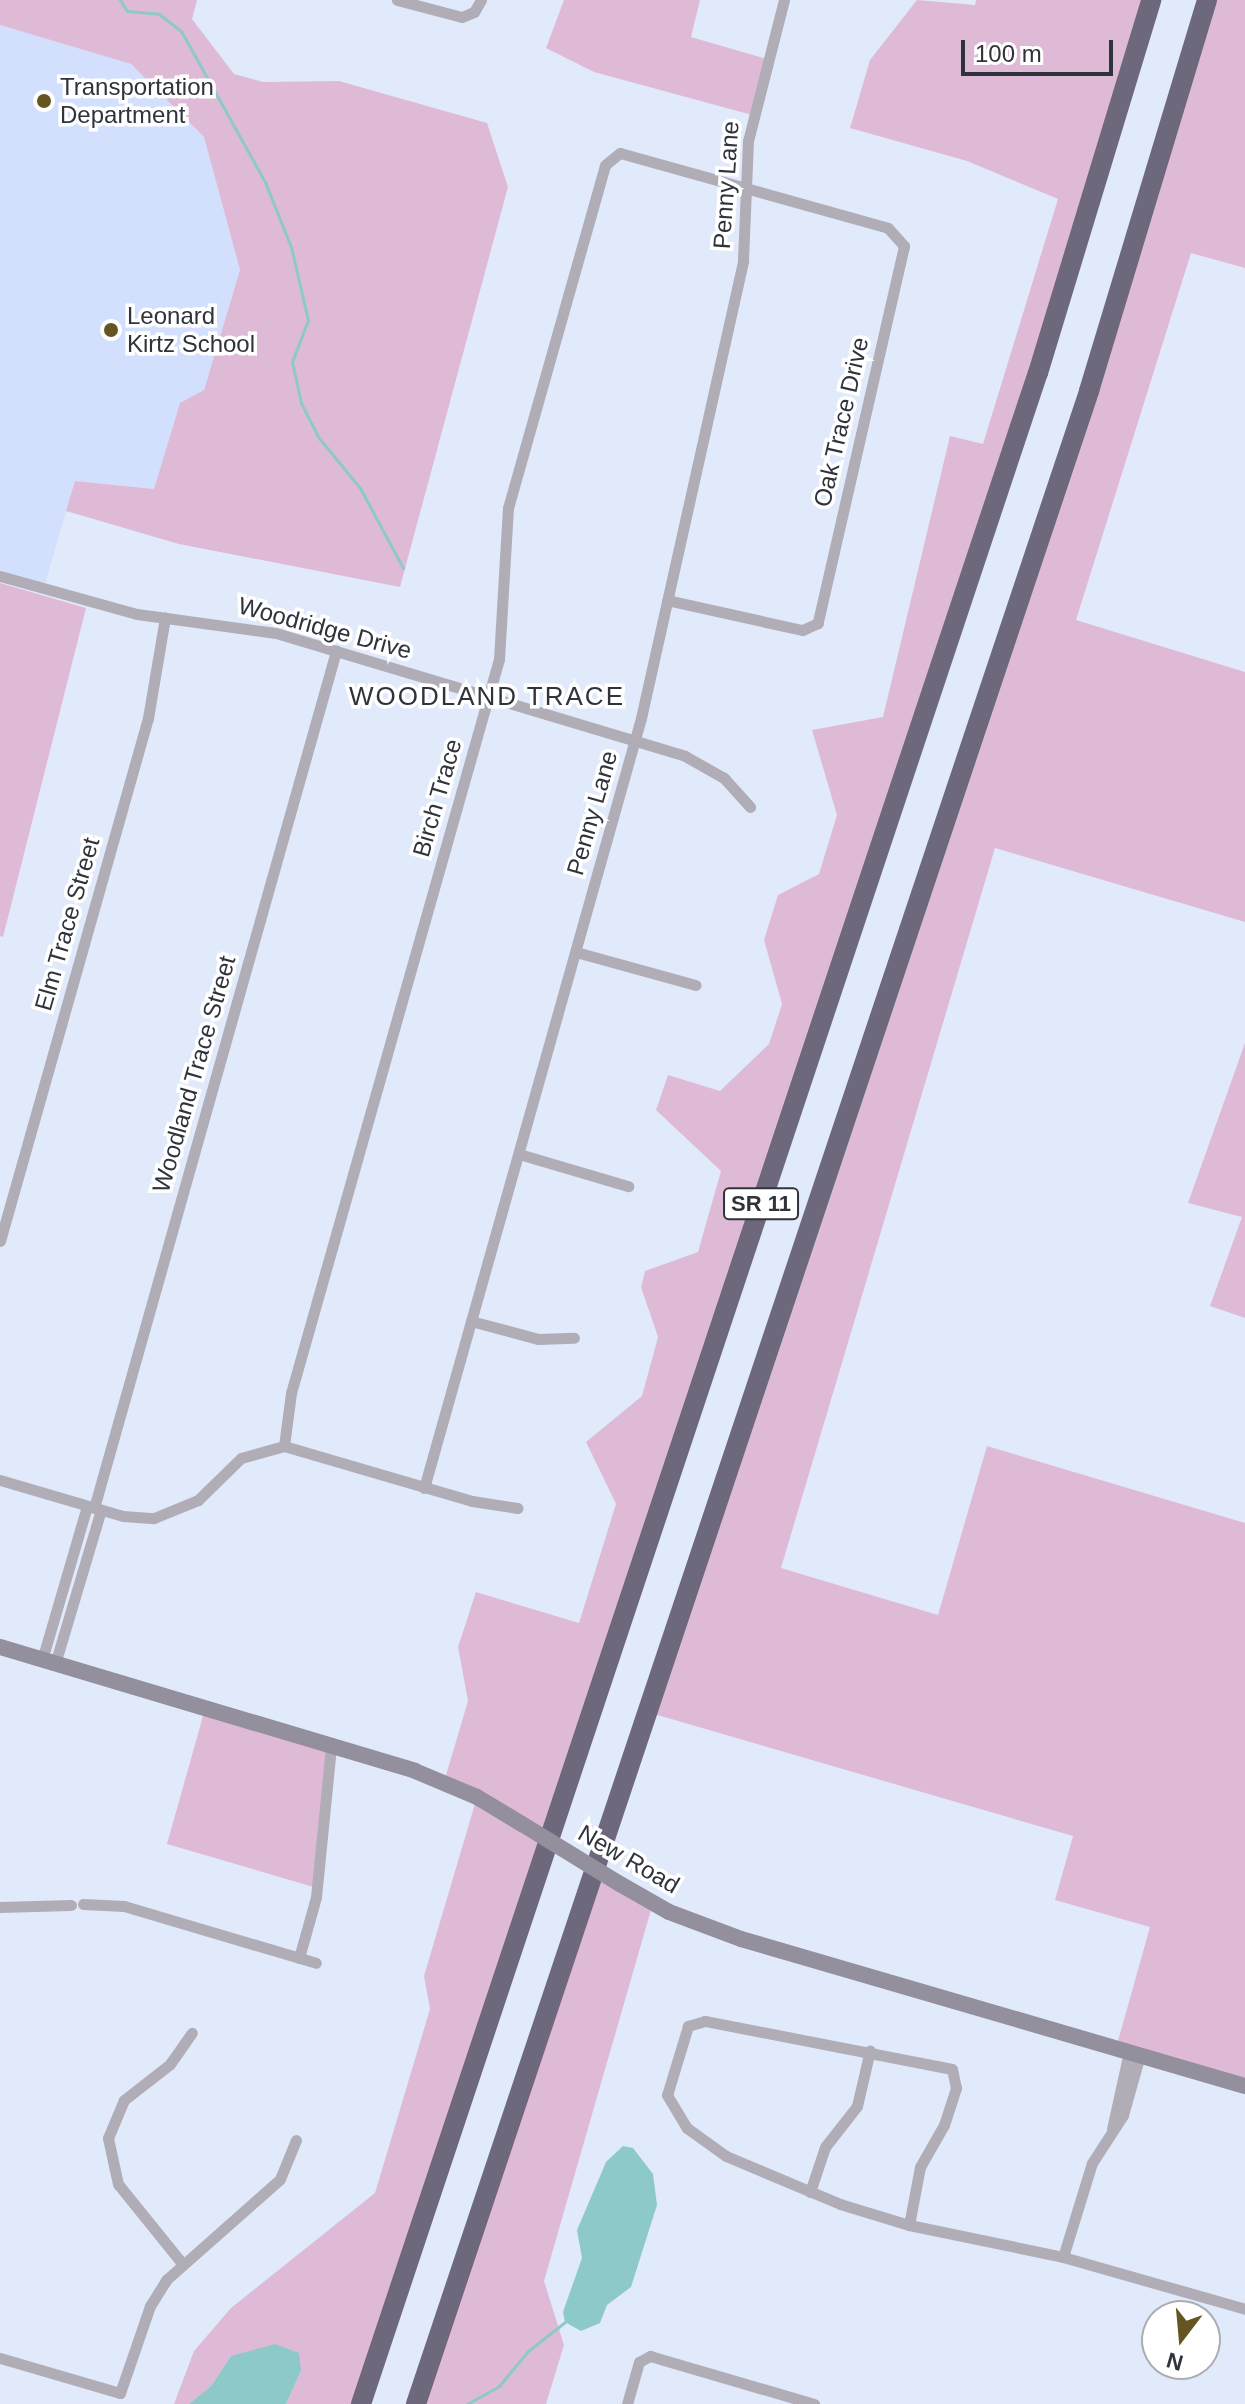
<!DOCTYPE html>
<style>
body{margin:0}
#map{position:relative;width:1245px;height:2404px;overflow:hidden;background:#e1eafb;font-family:Helvetica,sans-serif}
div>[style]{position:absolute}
.built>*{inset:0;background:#d2e0fd}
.green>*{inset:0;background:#dfbad6}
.water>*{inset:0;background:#8ec9c9}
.stream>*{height:3px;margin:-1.5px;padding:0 1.5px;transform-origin:1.5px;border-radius:1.5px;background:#8ec9c9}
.street>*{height:11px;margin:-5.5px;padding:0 5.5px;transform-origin:5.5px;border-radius:5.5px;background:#b0adb7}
.secondary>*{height:16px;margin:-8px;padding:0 8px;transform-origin:8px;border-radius:8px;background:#938f9d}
.highway>*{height:20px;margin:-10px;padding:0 10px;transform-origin:10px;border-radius:10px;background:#6e687c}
.secondary-bridge>*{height:16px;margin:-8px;padding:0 8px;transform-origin:8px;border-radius:8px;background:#938f9d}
.dots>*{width:22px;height:22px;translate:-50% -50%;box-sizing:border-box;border:4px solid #fff;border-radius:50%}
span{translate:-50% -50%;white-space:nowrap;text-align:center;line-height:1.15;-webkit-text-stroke:7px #fff;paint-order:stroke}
.shield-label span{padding:2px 6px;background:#fff;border:2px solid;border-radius:6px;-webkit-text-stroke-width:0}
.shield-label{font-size:22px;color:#2f333b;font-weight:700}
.poi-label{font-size:24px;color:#2f333b}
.left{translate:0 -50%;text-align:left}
.street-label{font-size:24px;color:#2f333b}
.neighbourhood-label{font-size:26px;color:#2f333b;letter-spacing:2px}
.north{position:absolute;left:1141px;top:2300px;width:80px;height:80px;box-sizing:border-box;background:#fff;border:2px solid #acadb1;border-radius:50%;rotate:196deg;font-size:22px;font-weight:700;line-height:32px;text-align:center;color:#2f333b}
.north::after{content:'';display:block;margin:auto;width:28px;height:36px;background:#655522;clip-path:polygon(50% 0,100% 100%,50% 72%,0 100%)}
.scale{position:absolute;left:961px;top:40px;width:152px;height:36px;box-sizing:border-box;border:4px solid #2f333b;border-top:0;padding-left:10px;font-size:24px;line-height:28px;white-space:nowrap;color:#2f333b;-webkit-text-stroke:6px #fff;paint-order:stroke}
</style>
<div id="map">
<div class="built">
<i style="clip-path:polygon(0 25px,131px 64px,204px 137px,240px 270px,204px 390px,180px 403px,154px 489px,75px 481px,45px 584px,0 574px)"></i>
</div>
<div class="green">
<i style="clip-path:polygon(0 0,197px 0,192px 19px,234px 74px,263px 82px,339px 81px,487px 123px,508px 187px,400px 587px,179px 544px,66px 511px,75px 481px,154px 489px,180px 403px,204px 390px,240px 270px,204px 137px,131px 64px,0 25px)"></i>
<i style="clip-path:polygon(564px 0,700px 0,691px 37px,767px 59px,752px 115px,594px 72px,546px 48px)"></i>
<i style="clip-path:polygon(917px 0,975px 5px,976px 0,1151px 0,362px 2404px,286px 2404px,301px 2371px,231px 2356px,211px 2386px,189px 2404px,174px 2404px,194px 2351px,231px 2308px,375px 2193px,430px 2009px,424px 1976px,477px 1797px,444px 1782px,468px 1701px,458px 1647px,476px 1592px,579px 1623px,616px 1504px,586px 1442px,642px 1396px,658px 1337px,641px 1287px,645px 1271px,698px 1252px,721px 1171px,656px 1110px,668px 1075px,720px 1091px,769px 1044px,782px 1004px,764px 940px,778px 895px,819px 874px,837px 815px,812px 730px,883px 717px,950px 436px,983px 444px,1058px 199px,967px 161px,850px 128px,870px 60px)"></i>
<i style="clip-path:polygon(1207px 0,1245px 0,1245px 268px,1191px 253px,1076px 620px,1245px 672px,1245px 922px,995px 848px,781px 1568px,938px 1615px,987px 1446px,1245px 1523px,1245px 2086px,1116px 2048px,1150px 1927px,1055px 1900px,1073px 1836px,647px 1712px)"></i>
<i style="clip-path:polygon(0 583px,86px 608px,3px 937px,0 936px)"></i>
<i style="clip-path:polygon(1245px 1043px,1245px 1318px,1210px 1306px,1242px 1217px,1188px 1203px)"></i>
<i style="clip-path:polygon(205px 1709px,331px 1746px,317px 1888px,167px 1844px)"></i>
<i style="clip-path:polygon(595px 1868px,653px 1903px,544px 2281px,564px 2345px,546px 2404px,416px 2404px)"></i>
</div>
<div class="water">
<i style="clip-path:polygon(623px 2146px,633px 2148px,653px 2174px,657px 2205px,631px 2287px,607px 2305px,600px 2323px,581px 2331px,565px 2322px,563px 2312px,582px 2258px,577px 2230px,606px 2162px)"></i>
<i style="clip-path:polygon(275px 2344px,299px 2353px,301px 2371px,286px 2404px,189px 2404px,211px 2386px,231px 2356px)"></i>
</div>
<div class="stream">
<i style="left:120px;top:0;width:13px;rotate:58deg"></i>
<i style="left:127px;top:11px;width:32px;rotate:5deg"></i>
<i style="left:159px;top:14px;width:28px;rotate:38deg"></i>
<i style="left:181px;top:31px;width:173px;rotate:60.9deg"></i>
<i style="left:265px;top:182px;width:70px;rotate:68.2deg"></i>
<i style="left:291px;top:247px;width:75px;rotate:76.9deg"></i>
<i style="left:308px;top:320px;width:45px;rotate:110.9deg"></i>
<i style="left:292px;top:362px;width:42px;rotate:77.6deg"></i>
<i style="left:301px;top:403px;width:39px;rotate:63deg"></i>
<i style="left:319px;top:438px;width:65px;rotate:50.6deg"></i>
<i style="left:360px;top:488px;width:91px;rotate:61.7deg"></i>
<i style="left:467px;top:2404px;width:37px;rotate:-29deg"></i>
<i style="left:499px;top:2386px;width:45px;rotate:-50.4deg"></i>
<i style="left:528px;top:2351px;width:47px;rotate:-38.1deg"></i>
</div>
<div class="street">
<i style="left:397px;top:0;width:67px;rotate:14.7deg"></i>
<i style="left:462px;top:17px;width:13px;rotate:-23deg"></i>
<i style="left:474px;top:12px;width:14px;rotate:-60deg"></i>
<i style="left:0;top:576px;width:142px;rotate:15.5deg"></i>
<i style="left:137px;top:614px;width:140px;rotate:7.8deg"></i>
<i style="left:276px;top:633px;width:427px;rotate:16.7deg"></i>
<i style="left:685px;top:756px;width:45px;rotate:29.4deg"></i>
<i style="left:724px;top:778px;width:39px;rotate:48deg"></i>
<i style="left:576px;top:952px;width:124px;rotate:15.4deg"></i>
<i style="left:519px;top:1154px;width:114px;rotate:16.4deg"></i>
<i style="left:0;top:1241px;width:544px;rotate:-74.2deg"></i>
<i style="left:148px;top:718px;width:102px;rotate:-80.4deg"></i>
<i style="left:471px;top:1321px;width:69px;rotate:15deg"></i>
<i style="left:538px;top:1339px;width:36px;rotate:-2deg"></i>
<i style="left:284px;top:1446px;width:53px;rotate:-82.5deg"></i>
<i style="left:291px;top:1393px;width:763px;rotate:-74.18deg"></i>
<i style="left:499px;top:659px;width:151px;rotate:-86.6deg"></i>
<i style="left:508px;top:508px;width:356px;rotate:-74.2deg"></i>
<i style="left:605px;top:165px;width:19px;rotate:-39deg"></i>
<i style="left:620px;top:153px;width:278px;rotate:15.6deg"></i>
<i style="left:888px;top:228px;width:24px;rotate:48deg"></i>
<i style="left:904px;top:246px;width:387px;rotate:102.9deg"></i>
<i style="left:818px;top:623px;width:17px;rotate:156deg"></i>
<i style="left:802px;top:630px;width:138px;rotate:-167.5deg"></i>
<i style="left:0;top:1480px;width:128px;rotate:16.3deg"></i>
<i style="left:123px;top:1516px;width:31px;rotate:4deg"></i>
<i style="left:154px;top:1518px;width:48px;rotate:-22.2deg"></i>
<i style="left:198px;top:1500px;width:60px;rotate:-44.3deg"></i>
<i style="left:241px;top:1458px;width:45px;rotate:-15.6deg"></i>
<i style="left:284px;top:1446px;width:196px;rotate:16.3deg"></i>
<i style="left:472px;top:1501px;width:46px;rotate:8.8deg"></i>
<i style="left:424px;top:1488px;width:800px;rotate:-74.26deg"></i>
<i style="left:641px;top:718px;width:469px;rotate:-77.4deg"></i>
<i style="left:743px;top:260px;width:119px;rotate:-87.6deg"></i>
<i style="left:748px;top:141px;width:146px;rotate:-75.7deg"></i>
<i style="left:94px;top:1508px;width:891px;rotate:-74.23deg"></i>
<i style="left:42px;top:1660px;width:160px;rotate:-73.7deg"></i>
<i style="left:55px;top:1664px;width:161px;rotate:-73.4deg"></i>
<i style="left:83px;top:1904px;width:41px;rotate:2.8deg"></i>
<i style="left:124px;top:1906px;width:200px;rotate:16.5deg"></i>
<i style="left:0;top:1907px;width:71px;rotate:-1.6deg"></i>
<i style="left:299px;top:1958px;width:63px;rotate:-74.4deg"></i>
<i style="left:316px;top:1897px;width:152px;rotate:-84.3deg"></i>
<i style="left:1112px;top:2129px;width:79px;rotate:-77.6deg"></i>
<i style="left:810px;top:2192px;width:47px;rotate:-71.6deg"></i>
<i style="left:825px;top:2147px;width:52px;rotate:-52deg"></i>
<i style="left:857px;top:2106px;width:57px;rotate:-76.9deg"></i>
<i style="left:909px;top:2225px;width:59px;rotate:-79.3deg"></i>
<i style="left:920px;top:2167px;width:48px;rotate:-60.3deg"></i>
<i style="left:944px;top:2125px;width:39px;rotate:-72deg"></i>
<i style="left:956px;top:2088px;width:19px;rotate:-102deg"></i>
<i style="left:952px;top:2069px;width:252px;rotate:-169deg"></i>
<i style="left:705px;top:2021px;width:18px;rotate:164deg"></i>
<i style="left:688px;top:2026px;width:72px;rotate:106.9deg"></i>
<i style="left:667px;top:2095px;width:39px;rotate:59deg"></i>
<i style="left:687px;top:2128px;width:48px;rotate:35.7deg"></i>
<i style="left:726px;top:2156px;width:124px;rotate:22.8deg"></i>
<i style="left:840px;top:2204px;width:72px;rotate:16.9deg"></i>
<i style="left:909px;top:2225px;width:157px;rotate:11.7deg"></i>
<i style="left:1063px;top:2257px;width:189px;rotate:15.9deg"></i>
<i style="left:1063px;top:2257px;width:98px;rotate:-72.9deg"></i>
<i style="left:1092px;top:2163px;width:57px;rotate:-57.1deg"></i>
<i style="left:1123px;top:2115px;width:62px;rotate:-74.2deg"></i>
<i style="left:181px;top:2262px;width:100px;rotate:-128.9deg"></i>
<i style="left:118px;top:2184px;width:47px;rotate:-102.3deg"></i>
<i style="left:108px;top:2138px;width:41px;rotate:-67.2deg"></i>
<i style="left:124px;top:2100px;width:58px;rotate:-38deg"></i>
<i style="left:170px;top:2064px;width:38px;rotate:-55deg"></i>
<i style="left:0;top:2358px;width:125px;rotate:16.3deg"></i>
<i style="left:120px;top:2393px;width:92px;rotate:-71deg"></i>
<i style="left:150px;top:2306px;width:31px;rotate:-58deg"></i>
<i style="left:166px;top:2280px;width:152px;rotate:-41.5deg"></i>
<i style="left:280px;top:2179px;width:42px;rotate:-67.7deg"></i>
<i style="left:627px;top:2404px;width:44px;rotate:-74.1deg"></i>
<i style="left:639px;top:2362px;width:13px;rotate:-29deg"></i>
<i style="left:650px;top:2356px;width:171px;rotate:16.3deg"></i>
</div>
<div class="secondary">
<i style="left:0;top:1647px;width:433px;rotate:16.6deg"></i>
<i style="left:415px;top:1771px;width:67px;rotate:22.8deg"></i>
<i style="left:477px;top:1797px;width:52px;rotate:31deg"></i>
<i style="left:620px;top:1884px;width:56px;rotate:29.7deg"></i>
<i style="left:669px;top:1912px;width:77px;rotate:20.6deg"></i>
<i style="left:741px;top:1939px;width:525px;rotate:16.26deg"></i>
</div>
<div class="highway">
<i style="left:361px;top:2404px;width:2141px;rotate:-71.57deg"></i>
<i style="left:1038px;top:373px;width:390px;rotate:-73.1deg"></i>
<i style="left:416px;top:2404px;width:2123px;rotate:-71.51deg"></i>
<i style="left:1089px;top:391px;width:408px;rotate:-73.2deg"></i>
</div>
<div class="secondary-bridge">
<i style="left:522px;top:1824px;width:115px;rotate:31.5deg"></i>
</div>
<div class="dots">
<i style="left:44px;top:101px;background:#655522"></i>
<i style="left:111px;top:330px;background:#655522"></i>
</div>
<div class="shield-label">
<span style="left:761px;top:1204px">SR 11</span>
</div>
<div class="poi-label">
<span class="left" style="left:60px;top:101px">Transportation<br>Department</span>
<span class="left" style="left:127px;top:330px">Leonard<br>Kirtz School</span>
</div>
<div class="street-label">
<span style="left:726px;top:185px;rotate:-86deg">Penny Lane</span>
<span style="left:841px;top:422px;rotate:-77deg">Oak Trace Drive</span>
<span style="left:325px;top:628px;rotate:15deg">Woodridge Drive</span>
<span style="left:437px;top:798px;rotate:-74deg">Birch Trace</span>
<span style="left:592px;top:813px;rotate:-74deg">Penny Lane</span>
<span style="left:67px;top:924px;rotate:-74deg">Elm Trace Street</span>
<span style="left:194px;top:1074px;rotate:-74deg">Woodland Trace Street</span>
<span style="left:629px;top:1859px;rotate:30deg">New Road</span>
</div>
<div class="neighbourhood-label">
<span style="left:487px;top:697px">WOODLAND TRACE</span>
</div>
<div class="north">N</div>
<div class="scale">100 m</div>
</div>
